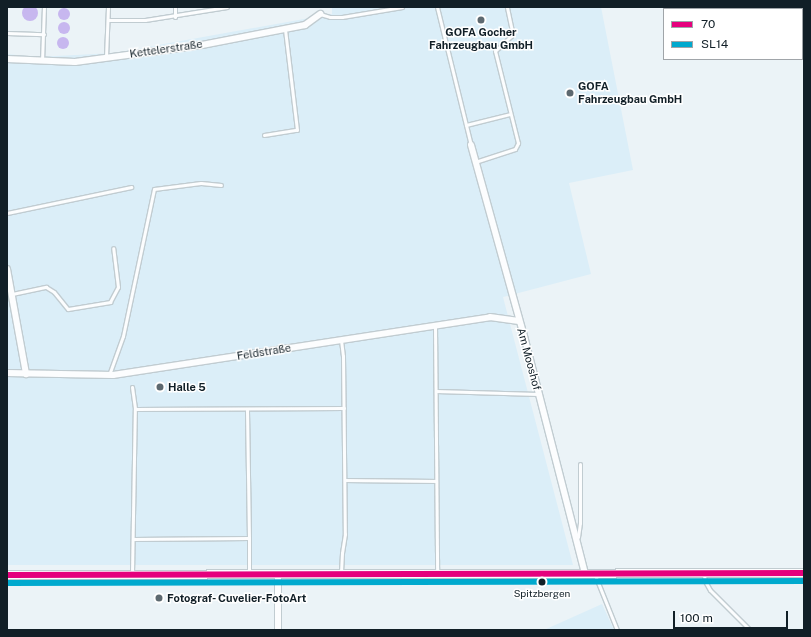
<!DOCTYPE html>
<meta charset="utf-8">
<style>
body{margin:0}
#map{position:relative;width:811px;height:637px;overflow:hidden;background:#ebf3f7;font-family:"Public Sans",sans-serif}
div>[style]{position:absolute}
.built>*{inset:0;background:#dbeef8}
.water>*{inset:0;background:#c7b7ef}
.round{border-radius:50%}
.roads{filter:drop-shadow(1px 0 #c1ccd1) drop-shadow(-1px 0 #c1ccd1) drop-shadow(0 1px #c1ccd1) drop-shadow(0 -1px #c1ccd1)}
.service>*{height:3px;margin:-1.5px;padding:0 1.5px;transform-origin:1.5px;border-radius:1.5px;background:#fcfdfe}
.minor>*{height:6px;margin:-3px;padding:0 3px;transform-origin:3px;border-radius:3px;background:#fcfdfe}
.tertiary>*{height:8px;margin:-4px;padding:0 4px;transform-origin:4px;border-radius:4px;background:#fcfdfe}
.bus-1>*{height:6px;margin:-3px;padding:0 3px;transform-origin:3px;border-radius:3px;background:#e5007d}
.bus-2>*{height:6px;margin:-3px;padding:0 3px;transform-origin:3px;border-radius:3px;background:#00a9ce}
.dots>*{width:11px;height:11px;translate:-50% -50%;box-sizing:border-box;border:2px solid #fff;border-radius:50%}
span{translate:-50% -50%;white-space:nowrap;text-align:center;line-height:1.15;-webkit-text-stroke:3px #fff;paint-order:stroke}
.bus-label{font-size:10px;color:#111f27}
.poi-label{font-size:11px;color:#111f27;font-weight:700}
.left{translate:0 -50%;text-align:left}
.street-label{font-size:11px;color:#111f27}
.frame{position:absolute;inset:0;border:8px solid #111f27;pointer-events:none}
.legend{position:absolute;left:663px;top:8px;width:140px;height:52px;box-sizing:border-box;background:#fff;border:1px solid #a0a5a9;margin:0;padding:5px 7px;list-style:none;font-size:12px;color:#111f27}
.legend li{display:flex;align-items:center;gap:8px;height:20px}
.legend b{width:20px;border:1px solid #a0a5a9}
.scale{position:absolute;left:673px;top:611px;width:115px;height:18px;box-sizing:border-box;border:2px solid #111f27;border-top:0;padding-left:5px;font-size:12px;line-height:14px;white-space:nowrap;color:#111f27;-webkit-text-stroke:3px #fff;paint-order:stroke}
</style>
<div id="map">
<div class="built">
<i style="clip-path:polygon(332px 7px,601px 7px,633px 170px,569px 183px,591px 274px,503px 297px,573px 565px,7px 565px,7px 54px,37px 57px,114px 53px,332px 14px)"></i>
<i style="clip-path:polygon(602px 604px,614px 630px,544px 630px)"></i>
</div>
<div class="water">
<i class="round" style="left:22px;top:5px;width:16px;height:16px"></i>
<i class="round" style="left:58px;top:8px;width:12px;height:12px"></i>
<i class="round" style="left:58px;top:22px;width:12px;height:12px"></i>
<i class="round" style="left:57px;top:37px;width:12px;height:12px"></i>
</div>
<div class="roads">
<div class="service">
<i style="left:437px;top:7px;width:142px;rotate:76.2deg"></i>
<i style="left:320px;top:14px;width:10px;rotate:17deg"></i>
<i style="left:330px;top:17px;width:12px"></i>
<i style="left:342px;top:17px;width:61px;rotate:-9.5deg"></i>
<i style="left:175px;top:17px;width:10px;rotate:-90deg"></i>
<i style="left:108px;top:20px;width:37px"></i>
<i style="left:145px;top:20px;width:83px;rotate:-9deg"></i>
<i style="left:7px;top:33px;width:37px;rotate:2deg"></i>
<i style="left:106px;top:57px;width:50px;rotate:-87.7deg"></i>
<i style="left:42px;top:61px;width:54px;rotate:-87.9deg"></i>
<i style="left:466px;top:125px;width:45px;rotate:-14deg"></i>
<i style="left:264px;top:135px;width:33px;rotate:-9deg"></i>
<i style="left:297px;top:130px;width:102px;rotate:-96.8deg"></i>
<i style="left:475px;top:162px;width:42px;rotate:-18deg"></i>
<i style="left:515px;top:149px;width:7px;rotate:-63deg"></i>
<i style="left:518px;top:143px;width:95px;rotate:-104deg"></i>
<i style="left:495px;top:51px;width:22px;rotate:-43deg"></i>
<i style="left:511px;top:36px;width:5px;rotate:-79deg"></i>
<i style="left:512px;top:31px;width:25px;rotate:-102deg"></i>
<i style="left:7px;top:213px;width:127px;rotate:-11.8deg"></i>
<i style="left:12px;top:294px;width:35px;rotate:-12deg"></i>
<i style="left:46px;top:287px;width:9px;rotate:32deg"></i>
<i style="left:54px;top:292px;width:22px;rotate:51deg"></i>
<i style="left:68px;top:309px;width:43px;rotate:-9.5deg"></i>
<i style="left:110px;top:302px;width:17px;rotate:-62deg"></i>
<i style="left:118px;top:287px;width:39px;rotate:-97deg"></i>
<i style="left:435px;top:326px;width:248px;rotate:89.5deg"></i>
<i style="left:341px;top:340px;width:16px;rotate:83deg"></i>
<i style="left:343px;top:356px;width:178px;rotate:89.4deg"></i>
<i style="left:345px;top:534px;width:19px;rotate:99deg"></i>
<i style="left:342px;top:553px;width:21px;rotate:93deg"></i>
<i style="left:109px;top:375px;width:41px;rotate:-70.3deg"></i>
<i style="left:123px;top:336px;width:150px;rotate:-78.1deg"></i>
<i style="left:154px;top:189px;width:47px;rotate:-7.3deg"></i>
<i style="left:201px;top:183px;width:20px;rotate:6deg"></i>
<i style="left:132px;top:387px;width:22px;rotate:82deg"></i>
<i style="left:135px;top:409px;width:209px;rotate:-0.3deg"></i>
<i style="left:436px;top:391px;width:102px;rotate:1.7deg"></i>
<i style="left:345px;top:480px;width:91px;rotate:0.6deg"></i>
<i style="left:578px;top:537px;width:14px;rotate:-82deg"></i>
<i style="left:580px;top:523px;width:59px;rotate:-90deg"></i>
<i style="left:249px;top:538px;width:35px;rotate:90deg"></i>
<i style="left:133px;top:539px;width:116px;rotate:-0.5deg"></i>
<i style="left:249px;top:538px;width:128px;rotate:-90.9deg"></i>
<i style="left:132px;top:573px;width:164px;rotate:-89deg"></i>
<i style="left:595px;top:575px;width:59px;rotate:68.2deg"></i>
<i style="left:704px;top:575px;width:6px;rotate:81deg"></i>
<i style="left:705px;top:581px;width:10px;rotate:61deg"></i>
<i style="left:710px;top:590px;width:57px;rotate:45deg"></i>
</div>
<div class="minor">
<i style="left:7px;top:59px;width:68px;rotate:2.5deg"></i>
<i style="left:75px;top:62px;width:128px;rotate:-7.6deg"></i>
<i style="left:202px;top:45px;width:105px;rotate:-11deg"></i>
<i style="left:305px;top:25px;width:19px;rotate:-36deg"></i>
<i style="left:471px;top:145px;width:194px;rotate:74.5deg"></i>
<i style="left:523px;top:332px;width:249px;rotate:75.6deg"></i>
<i style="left:7px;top:269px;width:107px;rotate:79.7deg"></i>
<i style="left:7px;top:373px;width:106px;rotate:1.1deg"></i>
<i style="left:113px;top:375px;width:381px;rotate:-8.7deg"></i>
<i style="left:490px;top:317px;width:29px;rotate:8deg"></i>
<i style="left:278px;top:574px;width:56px;rotate:90deg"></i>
</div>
<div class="tertiary">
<i style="left:7px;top:575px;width:797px;rotate:-0.14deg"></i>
</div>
</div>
<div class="bus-1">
<i style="left:7px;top:575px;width:797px;rotate:-0.14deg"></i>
</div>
<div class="bus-2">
<i style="left:7px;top:583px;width:797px;rotate:-0.14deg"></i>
</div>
<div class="dots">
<i style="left:481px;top:20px;background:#5d6970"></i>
<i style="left:570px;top:93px;background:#5d6970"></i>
<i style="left:160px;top:387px;background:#5d6970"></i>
<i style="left:542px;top:582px;background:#111f27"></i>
<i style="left:159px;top:598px;background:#5d6970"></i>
</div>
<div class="bus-label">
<span style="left:542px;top:594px">Spitzbergen</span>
</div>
<div class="poi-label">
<span style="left:481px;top:39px">GOFA Gocher<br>Fahrzeugbau GmbH</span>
<span class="left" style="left:578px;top:93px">GOFA<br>Fahrzeugbau GmbH</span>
<span class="left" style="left:168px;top:387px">Halle 5</span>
<span class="left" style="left:167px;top:598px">Fotograf- Cuvelier-FotoArt</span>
</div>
<div class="street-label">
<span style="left:166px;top:49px;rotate:-8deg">Kettelerstraße</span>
<span style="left:264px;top:352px;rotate:-9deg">Feldstraße</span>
<span style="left:529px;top:359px;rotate:75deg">Am Mooshof</span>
</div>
<div class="frame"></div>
<ul class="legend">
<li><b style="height:5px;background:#e5007d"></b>70</li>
<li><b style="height:5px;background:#00a9ce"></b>SL14</li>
</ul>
<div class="scale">100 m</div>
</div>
